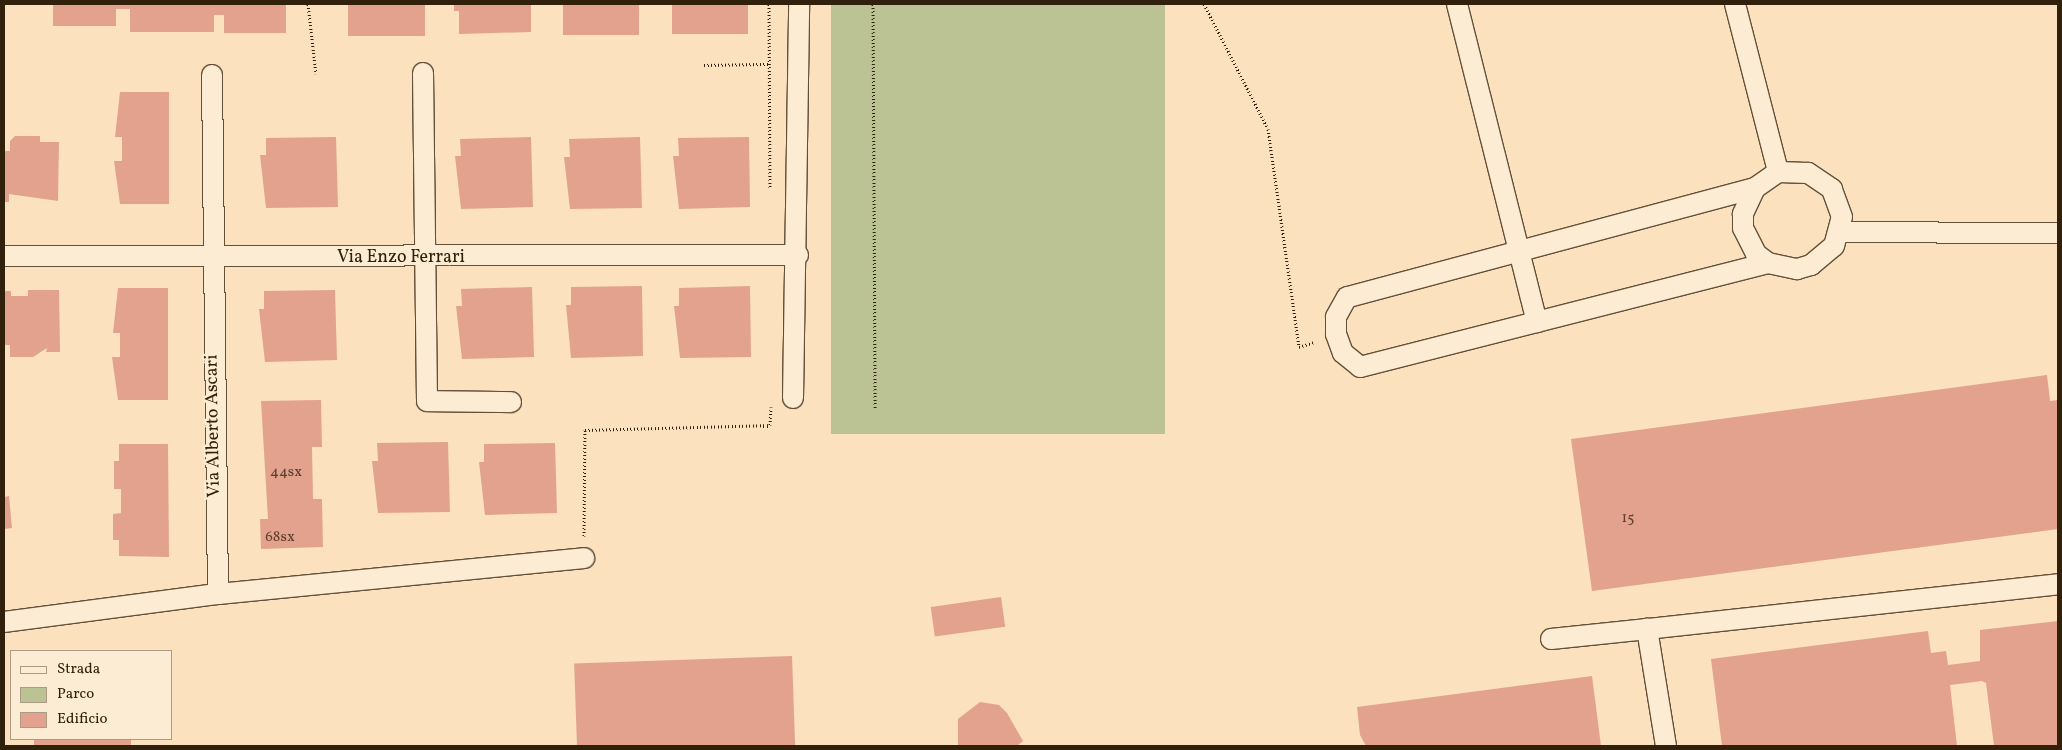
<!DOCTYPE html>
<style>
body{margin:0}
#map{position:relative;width:2062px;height:750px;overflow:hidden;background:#fbe1bd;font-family:Vollkorn,serif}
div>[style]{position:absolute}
.green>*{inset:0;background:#bbc394;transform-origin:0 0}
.building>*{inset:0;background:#e3a28e;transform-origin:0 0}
.path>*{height:3px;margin-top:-1.5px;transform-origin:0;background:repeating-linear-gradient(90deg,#31200b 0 1px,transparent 0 3.5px)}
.roads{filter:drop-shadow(1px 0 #645038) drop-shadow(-1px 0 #645038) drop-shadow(0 1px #645038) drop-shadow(0 -1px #645038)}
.street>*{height:20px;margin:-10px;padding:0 10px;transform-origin:10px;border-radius:10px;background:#fcecd4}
span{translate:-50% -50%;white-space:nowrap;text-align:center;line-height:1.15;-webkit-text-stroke:5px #fcecd4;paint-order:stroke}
.number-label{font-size:15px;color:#5e402c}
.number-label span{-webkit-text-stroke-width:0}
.street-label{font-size:18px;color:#31200b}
.frame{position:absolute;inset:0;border:5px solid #31200b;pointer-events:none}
.legend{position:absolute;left:10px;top:650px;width:162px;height:90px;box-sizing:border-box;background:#fcecd4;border:1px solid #ab9a84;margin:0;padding:6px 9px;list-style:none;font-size:15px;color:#31200b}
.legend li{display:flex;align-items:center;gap:10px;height:25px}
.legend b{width:25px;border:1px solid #ab9a84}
</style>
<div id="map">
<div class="green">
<i style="left:831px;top:4px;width:334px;height:430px"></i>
</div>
<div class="building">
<i style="clip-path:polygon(53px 4px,286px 4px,286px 33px,224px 33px,224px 15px,214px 15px,214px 32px,130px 32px,130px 9px,116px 9px,116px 26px,53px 26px)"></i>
<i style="left:348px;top:4px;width:77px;height:32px"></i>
<i style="clip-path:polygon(454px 4px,531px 4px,531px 32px,459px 34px,459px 11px,454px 11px)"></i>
<i style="left:563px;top:4px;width:76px;height:31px"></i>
<i style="left:672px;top:4px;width:76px;height:30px"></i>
<i style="clip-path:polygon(120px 92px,169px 92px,169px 204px,120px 204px,114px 161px,122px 161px,122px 137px,115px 137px)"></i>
<i style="clip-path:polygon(15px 136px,40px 136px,40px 142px,59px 142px,58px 201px,9px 194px,9px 202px,4px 202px,4px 151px,10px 151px,10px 141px)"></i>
<i style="clip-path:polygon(336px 137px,338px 207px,266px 208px,260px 155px,266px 155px,266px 138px)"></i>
<i style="clip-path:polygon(531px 137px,533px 207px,461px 209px,455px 156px,461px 156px,460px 139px)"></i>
<i style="clip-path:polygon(640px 137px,642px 208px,570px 209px,564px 157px,570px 157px,569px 139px)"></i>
<i style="clip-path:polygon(749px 137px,750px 207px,679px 209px,673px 156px,679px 156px,678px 138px)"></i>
<i style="clip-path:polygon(642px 286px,643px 356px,571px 358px,566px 305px,571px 305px,571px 287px)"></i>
<i style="clip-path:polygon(750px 286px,751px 357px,680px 358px,674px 306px,679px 306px,679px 288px)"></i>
<i style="clip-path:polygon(532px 287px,534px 357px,462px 359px,456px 306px,462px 306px,461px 289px)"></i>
<i style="clip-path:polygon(118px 288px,168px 288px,168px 400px,118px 400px,112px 357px,120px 357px,120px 333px,113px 333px)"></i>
<i style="clip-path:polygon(28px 290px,59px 290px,60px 352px,46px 352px,47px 348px,33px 357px,10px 357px,10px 345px,4px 345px,4px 291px,11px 291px,11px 296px,28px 296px)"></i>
<i style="clip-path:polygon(335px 290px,337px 360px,265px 362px,259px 309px,264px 309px,264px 291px)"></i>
<i style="clip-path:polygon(2047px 375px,2050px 401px,2058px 400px,2058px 529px,1592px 591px,1571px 439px)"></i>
<i style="clip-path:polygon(321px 400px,322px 447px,312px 447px,313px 499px,322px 499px,323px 547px,261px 549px,260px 519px,268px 519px,261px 401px)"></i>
<i style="clip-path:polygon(448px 442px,450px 512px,378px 513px,372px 461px,378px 461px,377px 443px)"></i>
<i style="clip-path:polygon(555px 443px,557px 513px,485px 515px,479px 462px,484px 462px,484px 444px)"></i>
<i style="clip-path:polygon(119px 444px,168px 444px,169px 557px,119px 556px,119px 540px,113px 540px,113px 514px,121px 513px,121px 489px,114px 489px,114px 461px,119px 461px)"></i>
<i style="clip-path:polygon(9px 496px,12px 528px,4px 529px,4px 497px)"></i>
<i style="left:1001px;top:597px;width:30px;height:71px;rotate:82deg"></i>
<i style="clip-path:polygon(2058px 621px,2058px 746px,1994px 746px,1986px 683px,1982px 681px,1950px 685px,1957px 746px,1722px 746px,1711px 659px,1928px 631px,1931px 653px,1946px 651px,1948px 665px,1980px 661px,1980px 630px)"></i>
<i style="left:792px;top:656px;width:90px;height:218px;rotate:88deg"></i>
<i style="clip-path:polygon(1592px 676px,1601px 746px,1366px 746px,1360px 735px,1357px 707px)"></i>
<i style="clip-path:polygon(980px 702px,999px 705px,1007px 713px,1023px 741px,1017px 746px,958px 746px,958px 719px)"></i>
<i style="left:34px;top:739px;width:97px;height:7px"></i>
</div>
<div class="path">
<i style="left:308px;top:4px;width:70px;rotate:83.5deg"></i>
<i style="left:769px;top:4px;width:184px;rotate:89.7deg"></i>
<i style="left:873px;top:4px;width:405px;rotate:89.7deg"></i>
<i style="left:1204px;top:4px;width:140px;rotate:62.9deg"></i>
<i style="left:1268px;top:129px;width:220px;rotate:81.9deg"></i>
<i style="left:1299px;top:347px;width:16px;rotate:-18deg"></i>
<i style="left:704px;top:65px;width:66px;rotate:-0.9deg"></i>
<i style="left:584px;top:536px;width:106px;rotate:-89.5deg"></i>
<i style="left:585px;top:430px;width:185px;rotate:-1.5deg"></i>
<i style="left:770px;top:425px;width:18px;rotate:-87deg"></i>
</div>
<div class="roads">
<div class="street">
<i style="left:1457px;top:4px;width:328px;rotate:75.9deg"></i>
<i style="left:1735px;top:4px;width:173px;rotate:75.6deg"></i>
<i style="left:423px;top:73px;width:328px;rotate:89.3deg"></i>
<i style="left:427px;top:401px;width:84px;rotate:0.7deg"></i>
<i style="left:212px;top:75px;width:519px;rotate:89.34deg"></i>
<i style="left:1755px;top:188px;width:29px;rotate:115deg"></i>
<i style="left:1743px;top:214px;width:14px;rotate:90deg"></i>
<i style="left:1743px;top:228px;width:29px;rotate:63deg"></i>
<i style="left:1756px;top:254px;width:15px;rotate:37deg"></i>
<i style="left:1768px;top:263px;width:30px;rotate:12deg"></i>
<i style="left:1797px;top:269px;width:15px;rotate:-16deg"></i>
<i style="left:1811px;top:265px;width:30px;rotate:-40deg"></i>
<i style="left:1834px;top:246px;width:30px;rotate:-75deg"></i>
<i style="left:1842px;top:217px;width:30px;rotate:-110deg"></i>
<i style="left:1832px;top:189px;width:29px;rotate:-146deg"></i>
<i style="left:1808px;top:173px;width:30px;rotate:-178deg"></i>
<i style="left:1778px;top:172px;width:28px;rotate:145deg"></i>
<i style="left:1755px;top:188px;width:422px;rotate:165deg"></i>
<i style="left:1347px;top:297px;width:23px;rotate:119deg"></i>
<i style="left:1336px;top:317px;width:17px;rotate:90deg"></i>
<i style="left:1336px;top:334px;width:20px;rotate:70deg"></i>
<i style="left:1343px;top:353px;width:22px;rotate:39deg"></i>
<i style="left:1360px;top:367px;width:421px;rotate:-14.3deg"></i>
<i style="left:1840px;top:232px;width:218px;rotate:0.3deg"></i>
<i style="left:4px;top:256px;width:794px;rotate:-0.07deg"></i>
<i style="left:793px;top:398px;width:394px;rotate:-89.1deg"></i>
<i style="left:4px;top:622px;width:216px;rotate:-7.5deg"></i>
<i style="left:218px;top:594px;width:368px;rotate:-5.6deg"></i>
<i style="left:1551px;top:639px;width:97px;rotate:-5.9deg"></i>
<i style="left:1666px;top:746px;width:119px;rotate:-99.2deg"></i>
<i style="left:1647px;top:629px;width:413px;rotate:-6.2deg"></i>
</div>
</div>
<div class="number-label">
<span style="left:286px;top:473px">44sx</span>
<span style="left:1628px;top:519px">15</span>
<span style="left:280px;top:538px">68sx</span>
</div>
<div class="street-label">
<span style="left:401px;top:258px">Via Enzo Ferrari</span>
<span style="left:214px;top:426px;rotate:-91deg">Via Alberto Ascari</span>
</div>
<div class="frame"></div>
<ul class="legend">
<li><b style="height:6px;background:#fcecd4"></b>Strada</li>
<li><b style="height:14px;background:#bbc394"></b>Parco</li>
<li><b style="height:14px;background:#e3a28e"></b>Edificio</li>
</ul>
</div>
